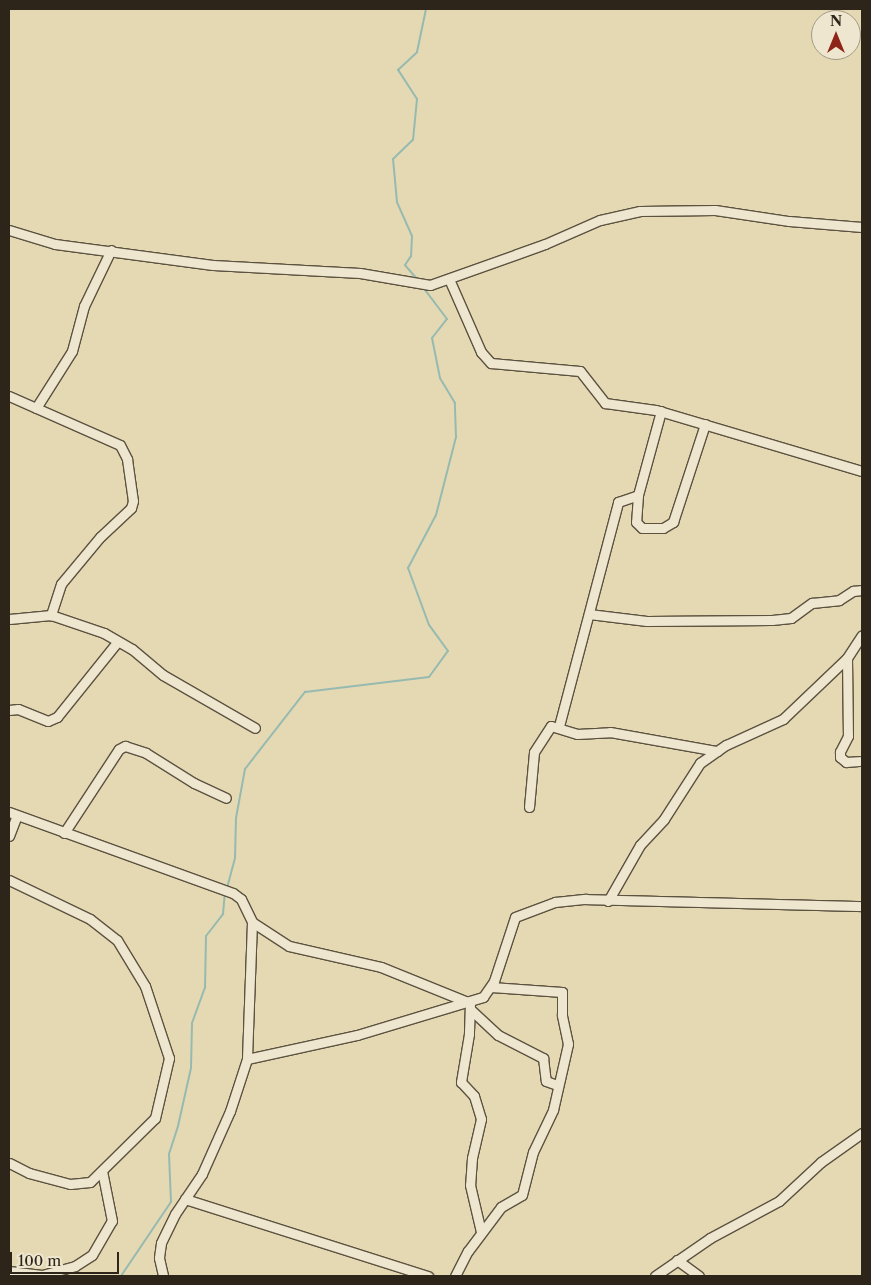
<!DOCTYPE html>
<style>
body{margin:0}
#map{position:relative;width:871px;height:1285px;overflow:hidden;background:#e5d9b4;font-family:"Libre Caslon Text",serif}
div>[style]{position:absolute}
.stream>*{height:2px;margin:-1px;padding:0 1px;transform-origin:1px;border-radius:1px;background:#96bab0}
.roads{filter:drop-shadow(1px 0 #5c5240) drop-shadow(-1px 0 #5c5240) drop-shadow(0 1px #5c5240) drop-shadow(0 -1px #5c5240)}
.street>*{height:9px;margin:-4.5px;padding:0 4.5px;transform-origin:4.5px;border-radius:4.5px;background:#eee6ce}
span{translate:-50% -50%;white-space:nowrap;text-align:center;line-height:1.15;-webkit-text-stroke:5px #eee6ce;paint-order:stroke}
.frame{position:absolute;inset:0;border:10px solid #2e251a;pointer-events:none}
.north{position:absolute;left:811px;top:10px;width:50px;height:50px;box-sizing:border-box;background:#eee6ce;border:1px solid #a19986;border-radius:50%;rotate:0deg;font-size:14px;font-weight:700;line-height:20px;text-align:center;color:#2e251a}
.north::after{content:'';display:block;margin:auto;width:18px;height:22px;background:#8f2418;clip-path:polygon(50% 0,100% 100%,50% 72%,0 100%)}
.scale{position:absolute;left:10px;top:1252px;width:109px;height:22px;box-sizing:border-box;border:2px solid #2e251a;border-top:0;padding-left:6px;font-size:15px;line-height:18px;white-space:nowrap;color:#2e251a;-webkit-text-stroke:4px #eee6ce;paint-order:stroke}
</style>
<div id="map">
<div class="stream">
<i style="left:417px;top:279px;width:18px;rotate:-131deg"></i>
<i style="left:405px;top:265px;width:11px;rotate:-56deg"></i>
<i style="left:411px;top:256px;width:20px;rotate:-87deg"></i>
<i style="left:412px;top:236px;width:37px;rotate:-114deg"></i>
<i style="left:397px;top:202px;width:43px;rotate:-95.3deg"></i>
<i style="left:393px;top:159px;width:28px;rotate:-44deg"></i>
<i style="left:413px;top:140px;width:41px;rotate:-84.4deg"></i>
<i style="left:417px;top:99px;width:35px;rotate:-123deg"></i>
<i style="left:398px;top:70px;width:26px;rotate:-43deg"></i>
<i style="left:417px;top:52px;width:44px;rotate:-78.2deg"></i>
<i style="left:227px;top:888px;width:31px;rotate:-75deg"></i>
<i style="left:235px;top:858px;width:40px;rotate:-88.6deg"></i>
<i style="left:236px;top:818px;width:50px;rotate:-79.6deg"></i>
<i style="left:245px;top:769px;width:98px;rotate:-52.1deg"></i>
<i style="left:305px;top:692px;width:125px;rotate:-6.9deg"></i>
<i style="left:429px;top:677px;width:32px;rotate:-54deg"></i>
<i style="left:448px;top:651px;width:32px;rotate:-126deg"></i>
<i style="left:429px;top:625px;width:61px;rotate:-110.2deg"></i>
<i style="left:408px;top:568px;width:60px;rotate:-62.2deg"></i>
<i style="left:436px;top:515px;width:81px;rotate:-75.6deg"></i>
<i style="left:456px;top:437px;width:34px;rotate:-92deg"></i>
<i style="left:455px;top:403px;width:29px;rotate:-121deg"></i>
<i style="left:440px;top:378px;width:41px;rotate:-101.3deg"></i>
<i style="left:432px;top:338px;width:24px;rotate:-52deg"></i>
<i style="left:447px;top:319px;width:40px;rotate:-127deg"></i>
<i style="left:121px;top:1276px;width:89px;rotate:-56deg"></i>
<i style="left:171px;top:1202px;width:48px;rotate:-92.4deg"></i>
<i style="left:169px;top:1154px;width:29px;rotate:-72deg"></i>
<i style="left:178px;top:1126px;width:59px;rotate:-77.4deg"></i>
<i style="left:191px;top:1068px;width:45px;rotate:-88.7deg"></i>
<i style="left:192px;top:1023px;width:37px;rotate:-70deg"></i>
<i style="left:205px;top:988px;width:52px;rotate:-88.9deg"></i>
<i style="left:206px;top:936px;width:28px;rotate:-52deg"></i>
<i style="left:223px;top:914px;width:21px;rotate:-85deg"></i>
</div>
<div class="roads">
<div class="street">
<i style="left:9px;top:230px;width:48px;rotate:16.9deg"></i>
<i style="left:55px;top:244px;width:159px;rotate:7.6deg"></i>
<i style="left:213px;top:265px;width:147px;rotate:3.1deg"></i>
<i style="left:360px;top:273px;width:71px;rotate:9.7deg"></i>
<i style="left:430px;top:285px;width:122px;rotate:-19.6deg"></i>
<i style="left:545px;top:244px;width:60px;rotate:-23.6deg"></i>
<i style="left:600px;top:220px;width:41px;rotate:-12.7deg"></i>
<i style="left:640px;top:211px;width:75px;rotate:-0.8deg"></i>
<i style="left:715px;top:210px;width:75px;rotate:8.5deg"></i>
<i style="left:789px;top:221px;width:73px;rotate:4.7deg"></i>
<i style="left:449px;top:279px;width:80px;rotate:66.3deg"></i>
<i style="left:481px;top:352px;width:15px;rotate:48deg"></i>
<i style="left:491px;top:363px;width:89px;rotate:5.1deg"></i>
<i style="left:580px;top:371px;width:41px;rotate:52deg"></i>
<i style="left:605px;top:403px;width:51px;rotate:7.8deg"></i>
<i style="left:656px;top:410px;width:215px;rotate:16.5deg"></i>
<i style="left:9px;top:396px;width:121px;rotate:23.8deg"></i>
<i style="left:120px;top:445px;width:16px;rotate:63deg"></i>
<i style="left:127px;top:459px;width:42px;rotate:81.9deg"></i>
<i style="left:133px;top:501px;width:7px;rotate:106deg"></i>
<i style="left:131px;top:508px;width:42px;rotate:136.9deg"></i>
<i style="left:100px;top:537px;width:61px;rotate:129.7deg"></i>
<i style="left:61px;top:584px;width:33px;rotate:108deg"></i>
<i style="left:51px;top:615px;width:42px;rotate:174.6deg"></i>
<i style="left:36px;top:408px;width:67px;rotate:-57.7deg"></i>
<i style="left:72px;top:351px;width:47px;rotate:-75.1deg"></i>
<i style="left:84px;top:306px;width:62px;rotate:-64.3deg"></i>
<i style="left:661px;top:411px;width:87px;rotate:105.3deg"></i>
<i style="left:638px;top:495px;width:27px;rotate:94deg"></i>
<i style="left:636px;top:522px;width:8px;rotate:45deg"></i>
<i style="left:642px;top:528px;width:21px"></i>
<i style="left:663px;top:528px;width:12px;rotate:-31deg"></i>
<i style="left:673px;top:522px;width:103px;rotate:-71.9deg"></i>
<i style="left:589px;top:614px;width:58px;rotate:6.9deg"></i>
<i style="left:647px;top:621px;width:125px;rotate:-0.5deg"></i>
<i style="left:772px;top:620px;width:19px;rotate:-6deg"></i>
<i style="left:791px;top:618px;width:26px;rotate:-36deg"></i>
<i style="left:812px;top:603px;width:27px;rotate:-6deg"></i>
<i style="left:839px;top:600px;width:17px;rotate:-33deg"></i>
<i style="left:853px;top:591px;width:9px;rotate:-6deg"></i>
<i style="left:51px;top:615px;width:56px;rotate:18.8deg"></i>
<i style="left:104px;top:633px;width:32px;rotate:30deg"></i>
<i style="left:132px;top:649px;width:40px;rotate:40deg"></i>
<i style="left:163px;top:675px;width:106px;rotate:29.9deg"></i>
<i style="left:847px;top:658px;width:78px;rotate:89.3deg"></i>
<i style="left:848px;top:736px;width:18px;rotate:117deg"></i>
<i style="left:840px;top:752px;width:5px;rotate:90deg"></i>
<i style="left:840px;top:757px;width:8px;rotate:40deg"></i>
<i style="left:846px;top:762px;width:16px;rotate:-4deg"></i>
<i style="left:9px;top:710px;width:9px;rotate:-6deg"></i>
<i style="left:18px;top:709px;width:32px;rotate:22deg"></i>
<i style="left:48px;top:721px;width:10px;rotate:-24deg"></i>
<i style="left:57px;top:717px;width:97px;rotate:-51.2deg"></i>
<i style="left:559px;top:726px;width:232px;rotate:-75.2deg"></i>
<i style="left:618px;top:502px;width:21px;rotate:-19deg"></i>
<i style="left:529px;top:807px;width:55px;rotate:-84.8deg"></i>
<i style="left:534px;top:752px;width:31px;rotate:-57deg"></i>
<i style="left:551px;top:726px;width:27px;rotate:17deg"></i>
<i style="left:577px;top:734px;width:33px;rotate:-3deg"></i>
<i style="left:610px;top:732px;width:109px;rotate:10.1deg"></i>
<i style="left:9px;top:812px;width:238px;rotate:19.9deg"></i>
<i style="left:233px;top:893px;width:10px;rotate:37deg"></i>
<i style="left:241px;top:899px;width:25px;rotate:64deg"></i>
<i style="left:252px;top:922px;width:137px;rotate:92.1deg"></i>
<i style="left:247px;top:1059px;width:55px;rotate:108.1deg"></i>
<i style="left:230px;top:1111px;width:69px;rotate:114deg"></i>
<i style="left:202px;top:1174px;width:48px;rotate:124deg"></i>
<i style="left:175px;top:1214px;width:32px;rotate:116deg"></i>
<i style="left:161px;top:1243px;width:15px;rotate:98deg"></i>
<i style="left:159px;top:1258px;width:18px;rotate:77deg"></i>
<i style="left:64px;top:833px;width:100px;rotate:-56.8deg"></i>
<i style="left:119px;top:749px;width:7px;rotate:-27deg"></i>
<i style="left:125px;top:746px;width:22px;rotate:18deg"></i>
<i style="left:146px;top:753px;width:57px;rotate:32deg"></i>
<i style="left:194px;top:783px;width:35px;rotate:25deg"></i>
<i style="left:9px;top:836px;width:22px;rotate:-69deg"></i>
<i style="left:9px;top:880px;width:90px;rotate:25.7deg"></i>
<i style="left:90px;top:919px;width:34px;rotate:38deg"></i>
<i style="left:117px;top:940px;width:54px;rotate:58.7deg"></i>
<i style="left:145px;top:986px;width:76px;rotate:71.6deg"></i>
<i style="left:169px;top:1058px;width:62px;rotate:103.1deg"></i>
<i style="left:155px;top:1118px;width:91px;rotate:135.4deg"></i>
<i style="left:90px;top:1182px;width:20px;rotate:174deg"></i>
<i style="left:70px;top:1184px;width:42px;rotate:-165deg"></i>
<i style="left:29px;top:1173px;width:22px;rotate:-153deg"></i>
<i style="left:608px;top:901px;width:64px;rotate:-60.3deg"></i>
<i style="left:640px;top:845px;width:35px;rotate:-47deg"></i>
<i style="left:664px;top:819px;width:67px;rotate:-57.3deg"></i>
<i style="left:700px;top:763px;width:32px;rotate:-35deg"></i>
<i style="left:726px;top:745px;width:63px;rotate:-24.5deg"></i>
<i style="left:783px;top:719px;width:88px;rotate:-43.6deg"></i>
<i style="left:847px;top:658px;width:27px;rotate:-57deg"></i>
<i style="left:252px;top:922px;width:44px;rotate:33deg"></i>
<i style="left:289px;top:946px;width:94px;rotate:12.9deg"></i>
<i style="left:381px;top:967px;width:96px;rotate:22deg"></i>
<i style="left:470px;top:1003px;width:31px;rotate:92deg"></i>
<i style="left:469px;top:1034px;width:49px;rotate:99.5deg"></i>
<i style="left:461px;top:1082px;width:19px;rotate:47deg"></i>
<i style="left:474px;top:1096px;width:24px;rotate:73deg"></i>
<i style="left:481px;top:1119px;width:40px;rotate:103deg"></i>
<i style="left:472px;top:1158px;width:27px;rotate:94deg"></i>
<i style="left:470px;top:1185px;width:48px;rotate:76.8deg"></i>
<i style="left:470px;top:1009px;width:38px;rotate:43deg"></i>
<i style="left:498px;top:1035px;width:51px;rotate:27.1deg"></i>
<i style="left:543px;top:1058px;width:23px;rotate:83deg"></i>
<i style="left:546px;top:1081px;width:12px;rotate:20deg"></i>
<i style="left:247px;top:1059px;width:113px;rotate:-12.3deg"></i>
<i style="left:357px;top:1035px;width:132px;rotate:-16.8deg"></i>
<i style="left:483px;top:997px;width:19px;rotate:-55deg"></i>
<i style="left:494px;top:981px;width:67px;rotate:-71.8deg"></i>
<i style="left:515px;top:917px;width:43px;rotate:-20.6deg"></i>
<i style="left:555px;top:902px;width:31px;rotate:-6deg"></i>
<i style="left:586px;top:899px;width:276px;rotate:1.5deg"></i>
<i style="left:185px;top:1199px;width:255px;rotate:17.6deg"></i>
<i style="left:677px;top:1260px;width:27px;rotate:36deg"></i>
<i style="left:9px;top:1271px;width:33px;rotate:7deg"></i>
<i style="left:42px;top:1275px;width:34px;rotate:-15deg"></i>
<i style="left:75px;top:1266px;width:20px;rotate:-33deg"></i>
<i style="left:92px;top:1255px;width:39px;rotate:-60deg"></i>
<i style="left:112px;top:1221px;width:51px;rotate:-101.3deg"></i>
<i style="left:455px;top:1276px;width:28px;rotate:-63deg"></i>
<i style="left:468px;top:1251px;width:55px;rotate:-53.1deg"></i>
<i style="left:501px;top:1207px;width:24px;rotate:-30deg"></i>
<i style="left:522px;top:1195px;width:44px;rotate:-75.7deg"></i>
<i style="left:533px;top:1152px;width:47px;rotate:-64.5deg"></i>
<i style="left:553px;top:1110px;width:68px;rotate:-77.2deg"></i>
<i style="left:568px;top:1044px;width:30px;rotate:-102deg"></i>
<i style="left:562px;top:1015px;width:23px;rotate:-90deg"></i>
<i style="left:562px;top:992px;width:71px;rotate:-176deg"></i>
<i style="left:655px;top:1276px;width:67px;rotate:-34.6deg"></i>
<i style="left:710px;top:1238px;width:78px;rotate:-28.2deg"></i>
<i style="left:779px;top:1201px;width:57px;rotate:-42.9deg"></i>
<i style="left:821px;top:1162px;width:50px;rotate:-35.3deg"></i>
</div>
</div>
<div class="frame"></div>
<div class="north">N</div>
<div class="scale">100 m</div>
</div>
